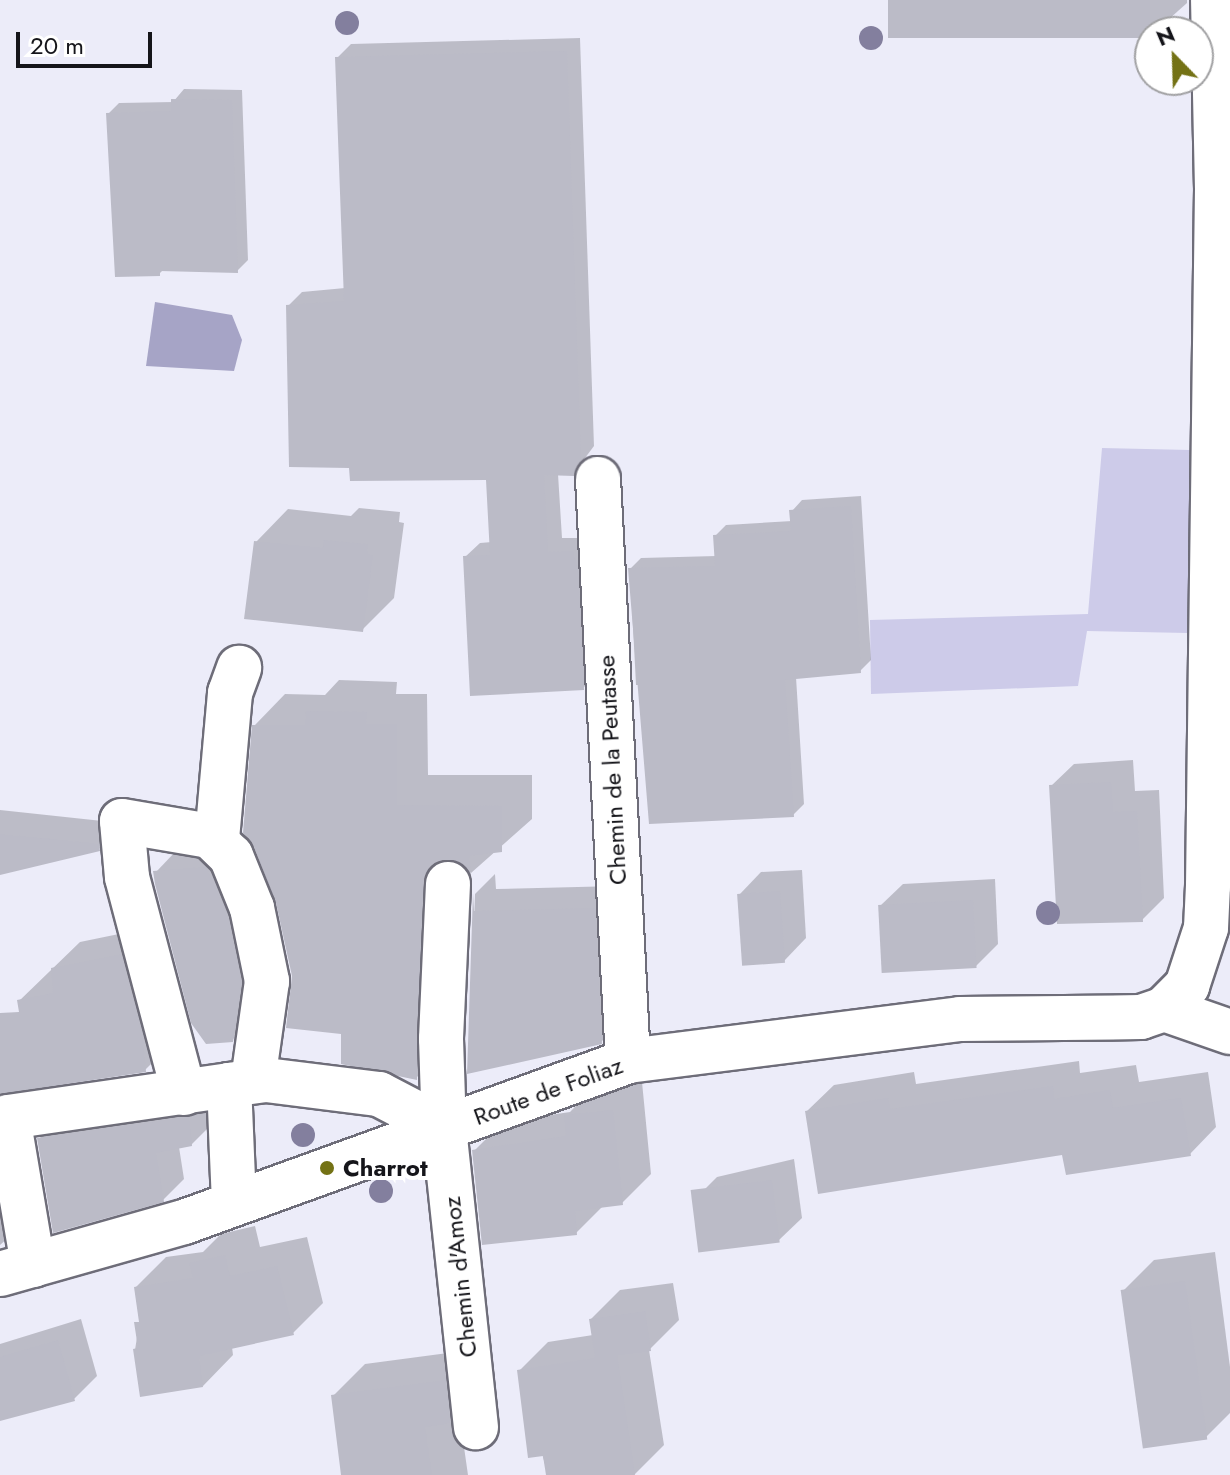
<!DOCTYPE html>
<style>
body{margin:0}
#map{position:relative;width:1230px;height:1475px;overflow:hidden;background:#ececf9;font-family:Jost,sans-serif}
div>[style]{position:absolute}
.green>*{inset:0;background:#cdcbe9}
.water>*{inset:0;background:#a6a4c6}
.shadow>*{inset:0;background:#0003}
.building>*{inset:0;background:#bbbbc7;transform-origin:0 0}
.roads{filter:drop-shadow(2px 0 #6e6d79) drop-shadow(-2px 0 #6e6d79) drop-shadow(0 2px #6e6d79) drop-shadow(0 -2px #6e6d79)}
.minor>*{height:44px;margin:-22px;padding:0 22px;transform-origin:22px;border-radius:22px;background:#fff}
.trees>*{width:24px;height:24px;margin:-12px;border-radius:50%;background:#837f9e}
.dots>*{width:22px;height:22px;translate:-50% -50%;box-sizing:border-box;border:4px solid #fff;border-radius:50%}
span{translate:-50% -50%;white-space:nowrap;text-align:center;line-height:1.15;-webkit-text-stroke:8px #fff;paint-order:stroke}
.street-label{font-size:24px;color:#15151a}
.poi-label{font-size:24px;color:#15151a;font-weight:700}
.left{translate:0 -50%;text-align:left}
.north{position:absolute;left:1134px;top:16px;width:80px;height:80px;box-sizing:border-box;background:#fff;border:2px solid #a1a1a3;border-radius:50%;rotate:337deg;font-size:22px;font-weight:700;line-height:32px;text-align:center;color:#15151a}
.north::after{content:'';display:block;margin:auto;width:28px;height:36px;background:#747215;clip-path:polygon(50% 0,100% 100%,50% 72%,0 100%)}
.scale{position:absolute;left:16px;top:32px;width:136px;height:36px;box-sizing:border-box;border:4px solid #15151a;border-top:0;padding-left:10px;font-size:24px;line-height:28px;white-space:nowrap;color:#15151a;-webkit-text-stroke:6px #fff;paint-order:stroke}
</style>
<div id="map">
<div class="green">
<i style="clip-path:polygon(1102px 448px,1190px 450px,1188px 633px,1087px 631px,1078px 686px,871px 694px,870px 620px,1088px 614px)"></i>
</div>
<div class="water">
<i style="clip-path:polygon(155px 302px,232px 315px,242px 340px,234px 371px,146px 366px)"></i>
</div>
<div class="shadow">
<i style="clip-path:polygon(890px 0,1187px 0,1187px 3px,1150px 36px)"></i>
<i style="clip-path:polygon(580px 38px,594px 446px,573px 474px,558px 474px,562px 538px,587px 538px,597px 674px,583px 688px,465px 557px,480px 543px,492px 542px,488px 477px,351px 466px,288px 306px,302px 292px,345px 288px,337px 58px,351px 44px)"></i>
<i style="clip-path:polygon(184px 89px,242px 90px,248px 260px,237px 271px,164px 269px,159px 274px,108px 114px,119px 103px,173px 102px)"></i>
<i style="clip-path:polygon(861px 496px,871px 660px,860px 671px,796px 677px,804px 804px,793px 815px,642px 685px,636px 685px,630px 569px,641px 558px,716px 556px,715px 536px,726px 525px,792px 521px,792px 511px,802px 500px)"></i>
<i style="clip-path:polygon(359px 508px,400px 512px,399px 522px,404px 523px,394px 598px,362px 630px,256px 542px,288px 509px,351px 516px)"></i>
<i style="clip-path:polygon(339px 680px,397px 682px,396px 694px,427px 694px,428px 775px,532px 775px,532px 819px,471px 873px,462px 861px,453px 860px,448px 1046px,417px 1077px,343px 1032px,294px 976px,254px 726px,285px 694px,325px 695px)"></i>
<i style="clip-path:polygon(1133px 760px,1135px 791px,1159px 790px,1164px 898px,1142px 920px,1051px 786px,1074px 764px)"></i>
<i style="clip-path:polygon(0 810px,121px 823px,121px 826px,99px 849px,0 873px)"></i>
<i style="clip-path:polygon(176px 851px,230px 851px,253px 1020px,232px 1040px,156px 872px)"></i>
<i style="clip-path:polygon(802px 870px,806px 938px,784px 961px,739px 895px,761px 872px)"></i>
<i style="clip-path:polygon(495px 874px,496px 889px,617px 886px,624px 1019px,601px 1042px,469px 1072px,475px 894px)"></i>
<i style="clip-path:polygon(995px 879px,998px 944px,976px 966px,880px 906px,903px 884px)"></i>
<i style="clip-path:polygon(148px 928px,172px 1043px,145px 1070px,13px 1089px,31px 1217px,0 1245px,0 1030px,25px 1025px,19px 1001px,80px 942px)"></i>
<i style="clip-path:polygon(1079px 1061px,1080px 1073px,1136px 1065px,1139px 1082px,1208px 1072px,1216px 1127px,1190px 1154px,1064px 1153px,807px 1111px,834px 1085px,914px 1072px,916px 1084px)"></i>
<i style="clip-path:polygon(642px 1082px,651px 1174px,622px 1203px,603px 1206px,576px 1233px,474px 1151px,503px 1122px,570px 1112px,595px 1086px)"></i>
<i style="clip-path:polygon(209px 1097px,212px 1124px,191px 1145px,179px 1147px,184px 1179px,163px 1200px,39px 1139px,60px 1118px)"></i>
<i style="clip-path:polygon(794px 1159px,802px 1218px,779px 1240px,695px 1199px,717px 1177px)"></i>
<i style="clip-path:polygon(255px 1226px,260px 1247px,307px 1237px,323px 1303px,293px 1333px,232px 1347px,233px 1355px,203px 1386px,135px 1350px,140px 1318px,136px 1287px,166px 1257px,203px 1252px,221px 1234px)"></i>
<i style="clip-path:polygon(1215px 1252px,1230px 1367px,1230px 1413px,1205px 1438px,1124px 1290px,1154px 1260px)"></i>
<i style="clip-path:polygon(673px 1283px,679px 1320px,649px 1350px,664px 1445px,635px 1474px,548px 1475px,519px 1371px,548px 1342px,593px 1335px,591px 1319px,620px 1290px)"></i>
<i style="clip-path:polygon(81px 1319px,97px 1376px,74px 1399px,0 1419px,0 1344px)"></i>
<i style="clip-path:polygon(478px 1349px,459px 1412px,468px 1475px,343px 1475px,333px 1396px,365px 1364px)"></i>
</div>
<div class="building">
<i style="left:888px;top:0;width:262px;height:38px"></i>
<i style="clip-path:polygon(567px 51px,581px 462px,574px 476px,544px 475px,548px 552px,573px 551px,578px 570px,584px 690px,470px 696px,463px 556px,490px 555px,486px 480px,350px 481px,349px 468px,289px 467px,286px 305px,344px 301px,335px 57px)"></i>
<i style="clip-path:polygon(171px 99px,232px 100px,238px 273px,160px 271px,160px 276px,115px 277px,106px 113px,171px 111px)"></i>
<i style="clip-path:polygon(851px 506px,861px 673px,785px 680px,794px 817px,649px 824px,628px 568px,715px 566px,713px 535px,791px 531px,789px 510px)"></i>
<i style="clip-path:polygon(324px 540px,368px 544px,367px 554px,373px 555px,363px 632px,244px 619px,254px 541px,323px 548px)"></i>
<i style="clip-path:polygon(306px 711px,367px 712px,366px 724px,397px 724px,397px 805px,502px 806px,502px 852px,469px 856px,471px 876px,461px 863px,437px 862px,423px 882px,417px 1080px,341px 1064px,341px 1034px,286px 1028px,292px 976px,276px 903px,254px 847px,243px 833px,252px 725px,305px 725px)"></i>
<i style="clip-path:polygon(1111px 782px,1113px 812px,1137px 811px,1143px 922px,1057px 924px,1049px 785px)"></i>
<i style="clip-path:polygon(0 834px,99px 844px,100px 851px,0 875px)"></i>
<i style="clip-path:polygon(206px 867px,228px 915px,242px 982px,233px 1042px,206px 1044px,191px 1023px,155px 884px,153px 871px)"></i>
<i style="left:780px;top:891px;width:72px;height:43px;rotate:86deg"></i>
<i style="clip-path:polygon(473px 893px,474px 911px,595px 908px,602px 1044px,467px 1074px)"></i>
<i style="left:973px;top:900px;width:68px;height:95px;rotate:87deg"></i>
<i style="clip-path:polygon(121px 954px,142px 1032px,146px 1072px,0 1094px,0 1013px,19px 1012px,17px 1000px,53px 993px,51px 968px)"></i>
<i style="clip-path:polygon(1053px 1086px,1054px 1099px,1110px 1090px,1113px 1108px,1181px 1098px,1191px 1156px,1066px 1175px,1062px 1155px,818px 1194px,805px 1111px,888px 1098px,890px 1109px)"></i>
<i style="clip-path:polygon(613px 1110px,623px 1205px,575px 1211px,577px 1235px,482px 1245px,472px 1150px,566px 1136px,564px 1115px)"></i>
<i style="clip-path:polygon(189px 1117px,192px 1146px,156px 1153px,164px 1202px,53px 1233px,37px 1138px)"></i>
<i style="left:772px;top:1180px;width:63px;height:82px;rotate:83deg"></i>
<i style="clip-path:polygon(225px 1255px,230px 1276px,277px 1266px,294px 1335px,199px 1356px,203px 1387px,140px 1397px,133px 1349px,138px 1348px,134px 1322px,139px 1322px,134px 1287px,193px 1278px,189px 1263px)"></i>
<i style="left:1185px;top:1281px;width:160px;height:65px;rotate:82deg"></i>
<i style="clip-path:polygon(645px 1311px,651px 1351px,617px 1355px,635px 1475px,546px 1475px,543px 1456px,528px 1458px,517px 1370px,595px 1358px,589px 1319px)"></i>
<i style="clip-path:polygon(58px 1340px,75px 1401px,0 1421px,0 1357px)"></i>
<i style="clip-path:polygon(446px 1380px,450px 1423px,425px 1427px,432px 1475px,341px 1475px,331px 1395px)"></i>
</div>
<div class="roads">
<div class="minor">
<i style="left:598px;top:479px;width:583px;rotate:87.05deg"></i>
<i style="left:217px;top:839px;width:147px;rotate:-84.9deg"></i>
<i style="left:230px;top:693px;width:27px;rotate:-70deg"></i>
<i style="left:448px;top:884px;width:155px;rotate:92.6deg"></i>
<i style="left:441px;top:1039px;width:89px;rotate:88.1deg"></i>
<i style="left:444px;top:1128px;width:301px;rotate:83.9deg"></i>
<i style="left:1164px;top:1009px;width:70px;rotate:19.2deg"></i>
<i style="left:184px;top:1093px;width:223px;rotate:-104.8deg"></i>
<i style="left:127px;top:877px;width:56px;rotate:-95.1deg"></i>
<i style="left:122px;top:821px;width:89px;rotate:9.7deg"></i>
<i style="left:210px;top:836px;width:29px;rotate:44deg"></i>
<i style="left:231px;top:856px;width:56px;rotate:68deg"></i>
<i style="left:252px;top:908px;width:75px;rotate:78.4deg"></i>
<i style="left:267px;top:981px;width:101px;rotate:98deg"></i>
<i style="left:234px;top:1203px;width:118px;rotate:-92.4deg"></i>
<i style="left:229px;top:1085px;width:37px;rotate:-8deg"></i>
<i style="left:266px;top:1080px;width:114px;rotate:7.1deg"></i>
<i style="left:379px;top:1094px;width:73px;rotate:27.6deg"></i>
<i style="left:33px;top:1265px;width:150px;rotate:-99.6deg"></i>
<i style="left:8px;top:1117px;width:223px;rotate:-8.2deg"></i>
<i style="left:0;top:1274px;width:191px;rotate:-15.8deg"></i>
<i style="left:184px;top:1222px;width:472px;rotate:-19.9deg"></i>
<i style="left:628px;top:1061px;width:335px;rotate:-7.2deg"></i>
<i style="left:960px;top:1019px;width:181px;rotate:-0.6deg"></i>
<i style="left:1141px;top:1017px;width:24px;rotate:-19deg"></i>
<i style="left:1164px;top:1009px;width:33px;rotate:-45deg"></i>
<i style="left:1187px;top:986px;width:61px;rotate:-71.9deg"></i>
<i style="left:1206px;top:928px;width:42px;rotate:-87.3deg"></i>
<i style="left:1208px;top:886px;width:697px;rotate:-89.26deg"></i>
<i style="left:1217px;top:189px;width:189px;rotate:-91.2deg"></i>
</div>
</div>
<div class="trees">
<i style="left:347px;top:23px"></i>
<i style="left:871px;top:38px"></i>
<i style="left:1048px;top:913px"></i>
<i style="left:303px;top:1135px"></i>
<i style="left:381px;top:1191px"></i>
</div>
<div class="dots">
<i style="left:327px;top:1168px;background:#747215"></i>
</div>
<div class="street-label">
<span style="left:612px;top:770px;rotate:-93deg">Chemin de la Peutasse</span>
<span style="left:548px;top:1091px;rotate:-20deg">Route de Foliaz</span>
<span style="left:460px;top:1277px;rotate:-96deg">Chemin d'Amoz</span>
</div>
<div class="poi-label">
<span class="left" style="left:343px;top:1168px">Charrot</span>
</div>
<div class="north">N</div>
<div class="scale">20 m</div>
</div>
